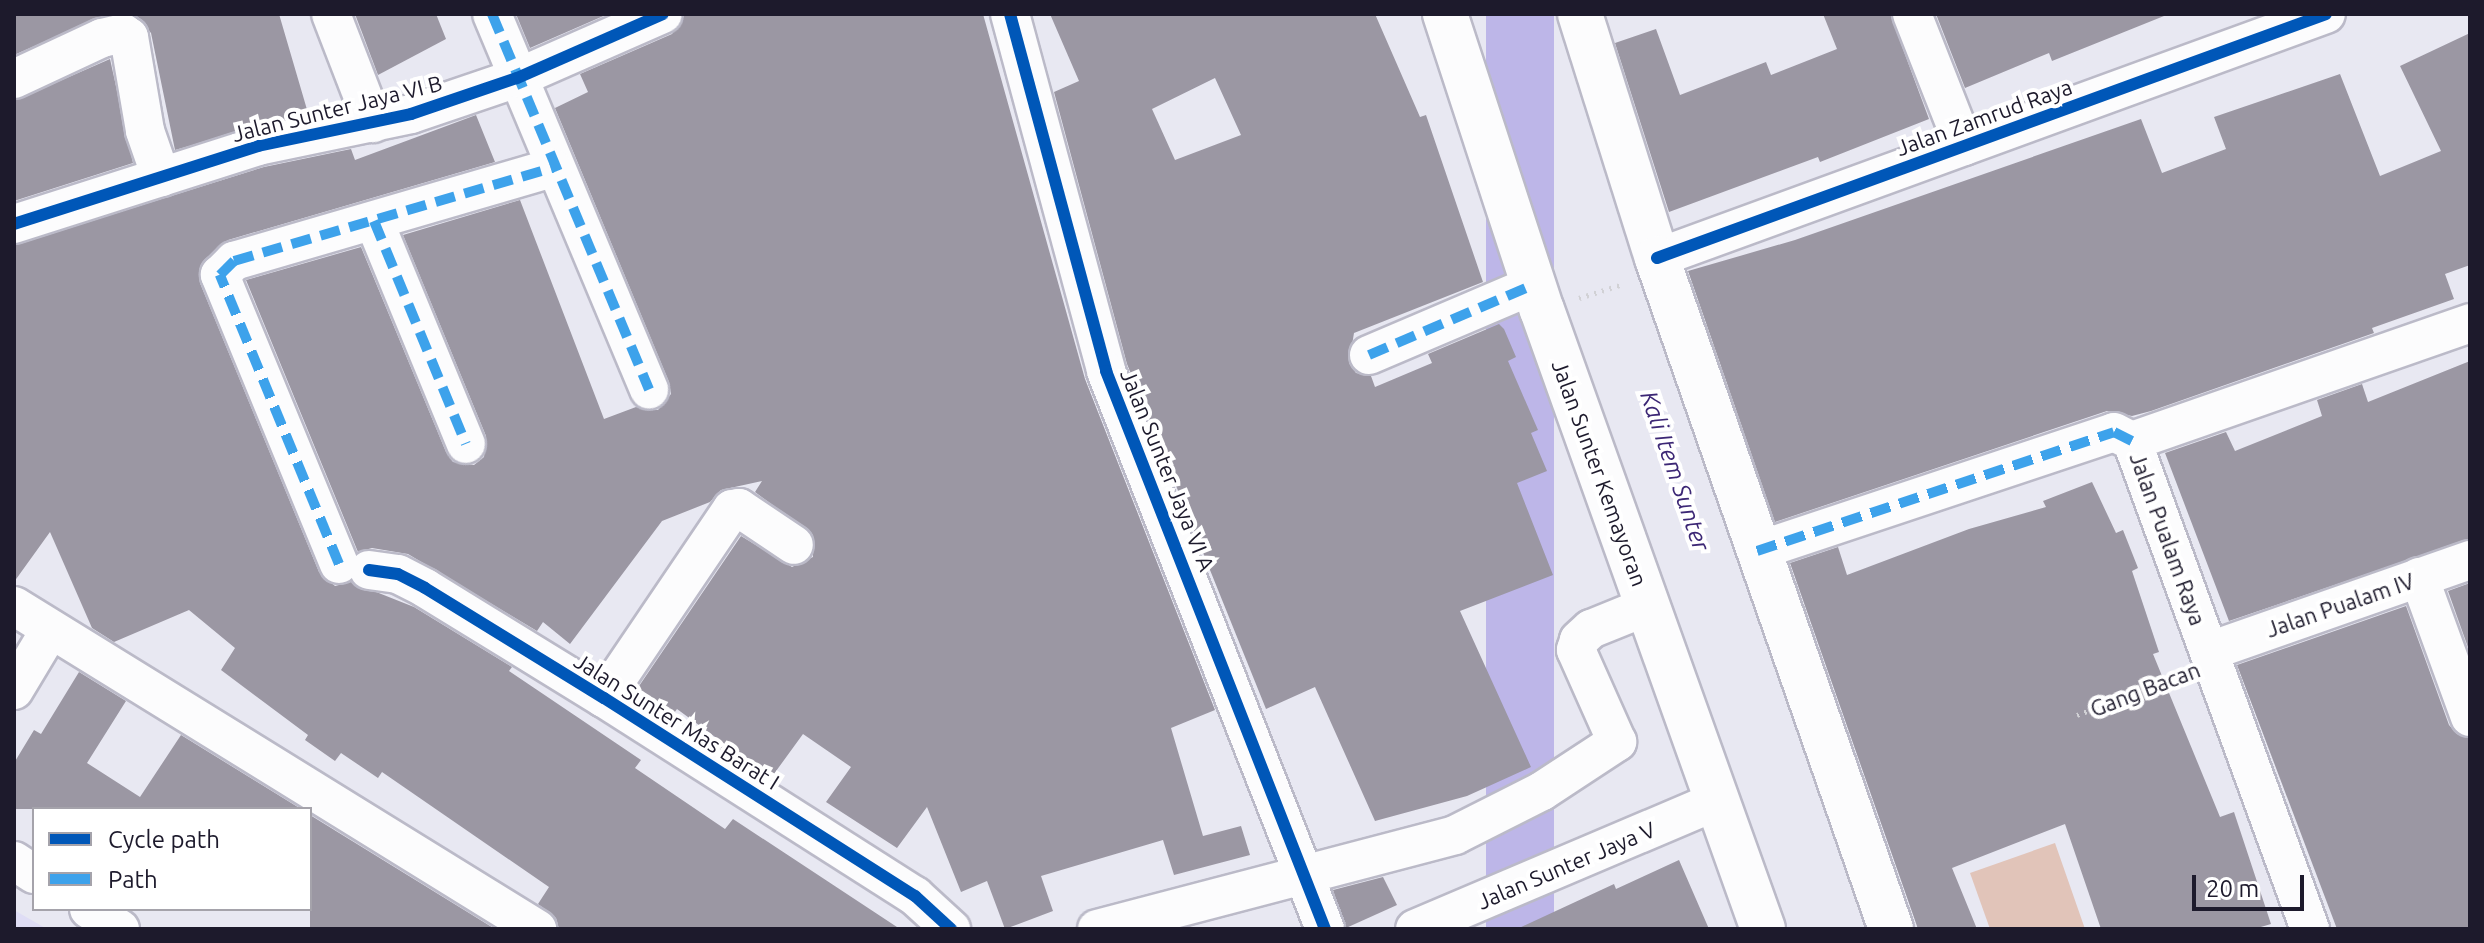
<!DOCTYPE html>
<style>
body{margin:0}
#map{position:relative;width:2484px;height:943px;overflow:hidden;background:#e8e8f2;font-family:Ubuntu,sans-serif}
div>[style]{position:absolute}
.built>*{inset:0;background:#dfddf5}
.green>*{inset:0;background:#e1c4b9}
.water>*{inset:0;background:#bdb6e8;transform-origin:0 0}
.building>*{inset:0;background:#9b97a3}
.path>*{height:5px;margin-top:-2.5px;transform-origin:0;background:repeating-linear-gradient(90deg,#d1d1d5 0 2px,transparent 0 8px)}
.roads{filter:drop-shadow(2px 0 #bbbac8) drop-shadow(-2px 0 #bbbac8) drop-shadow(0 2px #bbbac8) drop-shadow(0 -2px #bbbac8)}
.minor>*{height:38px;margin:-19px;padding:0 19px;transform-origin:19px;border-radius:19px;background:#fcfcfd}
.major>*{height:44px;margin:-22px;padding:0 22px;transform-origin:22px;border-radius:22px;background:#fcfcfd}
.quiet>*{height:10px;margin-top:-5px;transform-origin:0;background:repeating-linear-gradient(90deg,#3da2eb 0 20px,transparent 0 30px)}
.cycleway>*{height:12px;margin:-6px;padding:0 6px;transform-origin:6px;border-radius:6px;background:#0057b8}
span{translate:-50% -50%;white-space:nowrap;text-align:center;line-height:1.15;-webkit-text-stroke:8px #fff;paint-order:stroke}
.street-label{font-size:22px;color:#1d1a2c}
.water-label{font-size:24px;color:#3c2775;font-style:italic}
.frame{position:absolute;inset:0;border:16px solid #1d1a2c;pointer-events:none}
.legend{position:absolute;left:32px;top:807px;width:280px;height:104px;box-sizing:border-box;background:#fff;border:2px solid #a5a3ab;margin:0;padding:10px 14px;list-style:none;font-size:24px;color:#1d1a2c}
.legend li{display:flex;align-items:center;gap:16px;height:40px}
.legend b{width:40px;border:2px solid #a5a3ab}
.scale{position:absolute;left:2192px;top:875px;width:112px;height:36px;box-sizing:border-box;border:4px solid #1d1a2c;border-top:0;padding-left:10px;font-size:24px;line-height:28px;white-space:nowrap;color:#1d1a2c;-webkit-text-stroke:6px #fff;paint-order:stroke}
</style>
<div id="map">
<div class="built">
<i style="clip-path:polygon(14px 910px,47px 929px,14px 929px)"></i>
</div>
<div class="green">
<i style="clip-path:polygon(2055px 843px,2085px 929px,1990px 929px,1970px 873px)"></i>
</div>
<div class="water">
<i style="left:1486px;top:14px;width:68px;height:967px"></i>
</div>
<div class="building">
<i style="clip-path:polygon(14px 14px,108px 14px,14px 55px)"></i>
<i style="clip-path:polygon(134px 14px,279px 14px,308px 113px,175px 150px,151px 33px)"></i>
<i style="clip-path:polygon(355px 14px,436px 14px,446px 39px,378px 75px)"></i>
<i style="clip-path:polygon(516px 14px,608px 14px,530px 48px)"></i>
<i style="clip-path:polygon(685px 14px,983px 14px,1085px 379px,1215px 710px,1171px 728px,1203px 836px,1241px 826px,1250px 855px,1174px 875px,1163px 840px,1041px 876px,1053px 911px,1005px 929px,987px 881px,961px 892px,927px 807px,897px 848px,826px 802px,851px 767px,803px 734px,771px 778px,677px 709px,672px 716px,635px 692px,741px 536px,792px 567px,813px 557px,813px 535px,755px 492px,762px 481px,721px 490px,710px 502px,662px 521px,570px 644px,543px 622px,537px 631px,408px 554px,372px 548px,358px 552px,246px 280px,361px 247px,446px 452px,453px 462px,474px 465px,484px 457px,486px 436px,403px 235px,520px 200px,604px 419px,636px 407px,658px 410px,671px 394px,669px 382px,555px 108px,588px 92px,580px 74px,672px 34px)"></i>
<i style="clip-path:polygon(evenodd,1050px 14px,1375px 14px,1420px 117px,1426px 115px,1483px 282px,1354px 333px,1349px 363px,1356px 373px,1371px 376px,1375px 387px,1432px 363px,1428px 354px,1499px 324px,1504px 329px,1516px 357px,1508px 361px,1538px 430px,1531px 433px,1547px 471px,1517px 483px,1553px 575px,1460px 611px,1531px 767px,1467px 796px,1375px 821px,1315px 687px,1266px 709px,1127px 364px,1054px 92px,1079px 81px,1050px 14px,1215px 78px,1241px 135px,1175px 160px,1152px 109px,1215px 78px)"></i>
<i style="clip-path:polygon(1823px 14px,1890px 14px,1929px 119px,1820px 162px,1818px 157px,1669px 212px,1615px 43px,1656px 29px,1680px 95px,1766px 62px,1771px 75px,1837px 49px)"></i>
<i style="clip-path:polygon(1936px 14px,2164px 14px,2164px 16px,2052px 61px,2049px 53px,1965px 88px)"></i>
<i style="clip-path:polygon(2470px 33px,2470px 265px,2445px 274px,2454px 299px,2372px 328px,2374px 333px,2151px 411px,2132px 416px,2107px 411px,1775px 522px,1688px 271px,1795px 240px,2141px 119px,2162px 173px,2226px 149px,2214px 117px,2340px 74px,2380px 176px,2441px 151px,2400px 66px)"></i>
<i style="clip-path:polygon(110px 59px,133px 163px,14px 201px,14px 101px)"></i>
<i style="clip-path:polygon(476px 115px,495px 162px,228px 240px,199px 270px,200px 283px,319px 572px,335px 586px,351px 582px,414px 607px,512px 667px,509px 671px,641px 760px,635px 768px,725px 829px,733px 819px,900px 929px,559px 929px,556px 918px,538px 904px,549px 887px,382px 772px,378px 778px,341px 753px,335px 761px,305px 740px,308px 735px,221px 670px,235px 648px,189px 610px,114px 642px,92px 628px,50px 532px,14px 582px,14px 245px,264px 167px,351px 149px,355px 160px)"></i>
<i style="clip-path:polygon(2470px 361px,2470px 539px,2229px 621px,2165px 453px,2226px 432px,2235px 451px,2322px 416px,2317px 400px,2362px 384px,2368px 402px)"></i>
<i style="clip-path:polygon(2092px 482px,2116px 533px,2123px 530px,2138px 568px,2132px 571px,2159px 652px,2153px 654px,2220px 817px,2234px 812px,2271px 924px,2254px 929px,2101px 929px,2065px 824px,1952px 868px,1977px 929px,1918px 929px,1790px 563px,1838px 547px,1847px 575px,1969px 529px,2046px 507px,2043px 501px)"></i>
<i style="clip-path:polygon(2470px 583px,2470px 653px,2448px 591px)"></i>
<i style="clip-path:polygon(2406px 606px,2449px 725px,2457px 734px,2470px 738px,2470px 929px,2337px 929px,2237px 665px)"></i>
<i style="clip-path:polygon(79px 672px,126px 701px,87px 763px,140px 797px,181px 735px,301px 809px,14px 809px,14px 763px,34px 730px,41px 734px)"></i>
<i style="clip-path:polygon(310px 815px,495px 929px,310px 929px)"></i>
<i style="clip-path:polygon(1679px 860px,1709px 929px,1517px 929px,1614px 884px,1616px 889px)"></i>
<i style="clip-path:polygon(1383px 877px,1397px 905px,1346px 928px,1333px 890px)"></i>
</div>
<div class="path">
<i style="left:1579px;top:298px;width:46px;rotate:-17.7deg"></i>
<i style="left:2077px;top:715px;width:109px;rotate:-20.9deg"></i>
</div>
<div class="roads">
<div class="minor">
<i style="left:331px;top:14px;width:117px;rotate:68.9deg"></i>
<i style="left:492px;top:14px;width:407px;rotate:67.3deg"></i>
<i style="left:1010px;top:14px;width:370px;rotate:74.9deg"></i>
<i style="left:1106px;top:371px;width:599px;rotate:68.57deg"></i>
<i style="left:1912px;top:14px;width:142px;rotate:68.5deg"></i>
<i style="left:14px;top:79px;width:97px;rotate:-25deg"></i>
<i style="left:102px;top:38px;width:22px;rotate:-13deg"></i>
<i style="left:123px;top:33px;width:7px;rotate:34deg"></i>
<i style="left:129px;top:37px;width:95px;rotate:80.3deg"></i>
<i style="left:145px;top:131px;width:49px;rotate:70.8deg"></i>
<i style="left:374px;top:221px;width:241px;rotate:67.6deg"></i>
<i style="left:14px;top:224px;width:256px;rotate:-17.7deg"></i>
<i style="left:258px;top:146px;width:156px;rotate:-11.8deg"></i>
<i style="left:411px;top:114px;width:112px;rotate:-18.8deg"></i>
<i style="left:517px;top:78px;width:159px;rotate:-23.7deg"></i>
<i style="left:1657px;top:258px;width:712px;rotate:-20.04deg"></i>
<i style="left:1369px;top:355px;width:178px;rotate:-23.1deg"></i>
<i style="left:2132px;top:441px;width:519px;rotate:69.96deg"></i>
<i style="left:2132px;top:441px;width:358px;rotate:-19.2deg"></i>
<i style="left:1757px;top:551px;width:376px;rotate:-18.4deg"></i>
<i style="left:2114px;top:432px;width:20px;rotate:27deg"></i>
<i style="left:339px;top:564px;width:313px;rotate:-112.4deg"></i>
<i style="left:220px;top:275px;width:20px;rotate:-45deg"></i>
<i style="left:234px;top:261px;width:332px;rotate:-16.3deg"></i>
<i style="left:369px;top:570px;width:29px;rotate:8deg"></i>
<i style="left:398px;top:574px;width:30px;rotate:27deg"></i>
<i style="left:425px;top:588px;width:210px;rotate:31.6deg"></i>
<i style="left:604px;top:698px;width:369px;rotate:32.5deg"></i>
<i style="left:915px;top:896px;width:49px;rotate:42.5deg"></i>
<i style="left:2419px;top:577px;width:149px;rotate:70deg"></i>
<i style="left:14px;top:606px;width:615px;rotate:31.7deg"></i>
<i style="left:2210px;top:651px;width:275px;rotate:-19.3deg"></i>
<i style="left:14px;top:690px;width:70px;rotate:-59deg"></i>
<i style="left:604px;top:698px;width:228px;rotate:-55.9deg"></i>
<i style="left:732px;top:509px;width:7px;rotate:-8deg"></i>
<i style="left:739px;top:508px;width:66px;rotate:33.9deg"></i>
<i style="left:14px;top:861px;width:24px;rotate:33deg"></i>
<i style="left:89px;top:909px;width:37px;rotate:33deg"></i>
<i style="left:1097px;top:929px;width:370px;rotate:-14.7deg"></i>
<i style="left:1455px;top:835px;width:97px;rotate:-26.8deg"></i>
<i style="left:1542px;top:791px;width:90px;rotate:-33.2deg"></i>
<i style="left:1617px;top:742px;width:101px;rotate:-114deg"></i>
<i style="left:1576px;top:650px;width:10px;rotate:-73deg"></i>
<i style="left:1579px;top:640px;width:16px;rotate:-43deg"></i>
<i style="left:1591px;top:629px;width:61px;rotate:-22deg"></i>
<i style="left:1415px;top:929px;width:327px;rotate:-23deg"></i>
</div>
<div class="major">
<i style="left:1445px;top:14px;width:311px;rotate:71.9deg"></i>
<i style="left:1542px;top:310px;width:657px;rotate:70.35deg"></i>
<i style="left:1580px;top:14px;width:256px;rotate:72.5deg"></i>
<i style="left:1657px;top:258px;width:711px;rotate:70.77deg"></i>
</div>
</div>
<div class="quiet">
<i style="left:492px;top:14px;width:407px;rotate:67.3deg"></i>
<i style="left:374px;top:221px;width:241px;rotate:67.6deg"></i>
<i style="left:1369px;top:355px;width:178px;rotate:-23.1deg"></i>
<i style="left:1757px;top:551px;width:376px;rotate:-18.4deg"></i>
<i style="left:2114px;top:432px;width:20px;rotate:27deg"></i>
<i style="left:339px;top:564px;width:313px;rotate:-112.4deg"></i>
<i style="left:220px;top:275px;width:20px;rotate:-45deg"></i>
<i style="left:234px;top:261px;width:332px;rotate:-16.3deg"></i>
</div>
<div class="cycleway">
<i style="left:1010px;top:14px;width:370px;rotate:74.9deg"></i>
<i style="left:1106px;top:371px;width:599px;rotate:68.57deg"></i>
<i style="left:14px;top:224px;width:256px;rotate:-17.7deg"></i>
<i style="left:258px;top:146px;width:156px;rotate:-11.8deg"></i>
<i style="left:411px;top:114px;width:112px;rotate:-18.8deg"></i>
<i style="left:517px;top:78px;width:159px;rotate:-23.7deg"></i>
<i style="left:1657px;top:258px;width:712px;rotate:-20.04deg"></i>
<i style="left:369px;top:570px;width:29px;rotate:8deg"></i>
<i style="left:398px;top:574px;width:30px;rotate:27deg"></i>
<i style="left:425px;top:588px;width:210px;rotate:31.6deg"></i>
<i style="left:604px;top:698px;width:369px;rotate:32.5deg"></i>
<i style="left:915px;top:896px;width:49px;rotate:42.5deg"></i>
</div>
<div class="street-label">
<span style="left:337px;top:108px;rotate:-14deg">Jalan Sunter Jaya VI B</span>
<span style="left:1984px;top:117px;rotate:-20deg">Jalan Zamrud Raya</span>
<span style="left:1168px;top:470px;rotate:68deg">Jalan Sunter Jaya VI A</span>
<span style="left:1600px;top:473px;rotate:70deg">Jalan Sunter Kemayoran</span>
<span style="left:2168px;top:539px;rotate:70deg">Jalan Pualam Raya</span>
<span style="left:2340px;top:605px;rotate:-19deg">Jalan Pualam IV</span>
<span style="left:2145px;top:689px;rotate:-21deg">Gang Bacan</span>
<span style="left:677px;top:721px;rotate:32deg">Jalan Sunter Mas Barat I</span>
<span style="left:1566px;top:865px;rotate:-23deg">Jalan Sunter Jaya V</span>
</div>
<div class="water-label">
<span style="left:1675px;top:471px;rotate:71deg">Kali Item Sunter</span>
</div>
<div class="frame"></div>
<ul class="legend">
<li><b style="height:10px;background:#0057b8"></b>Cycle path</li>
<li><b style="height:10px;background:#3da2eb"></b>Path</li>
</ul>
<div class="scale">20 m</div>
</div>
